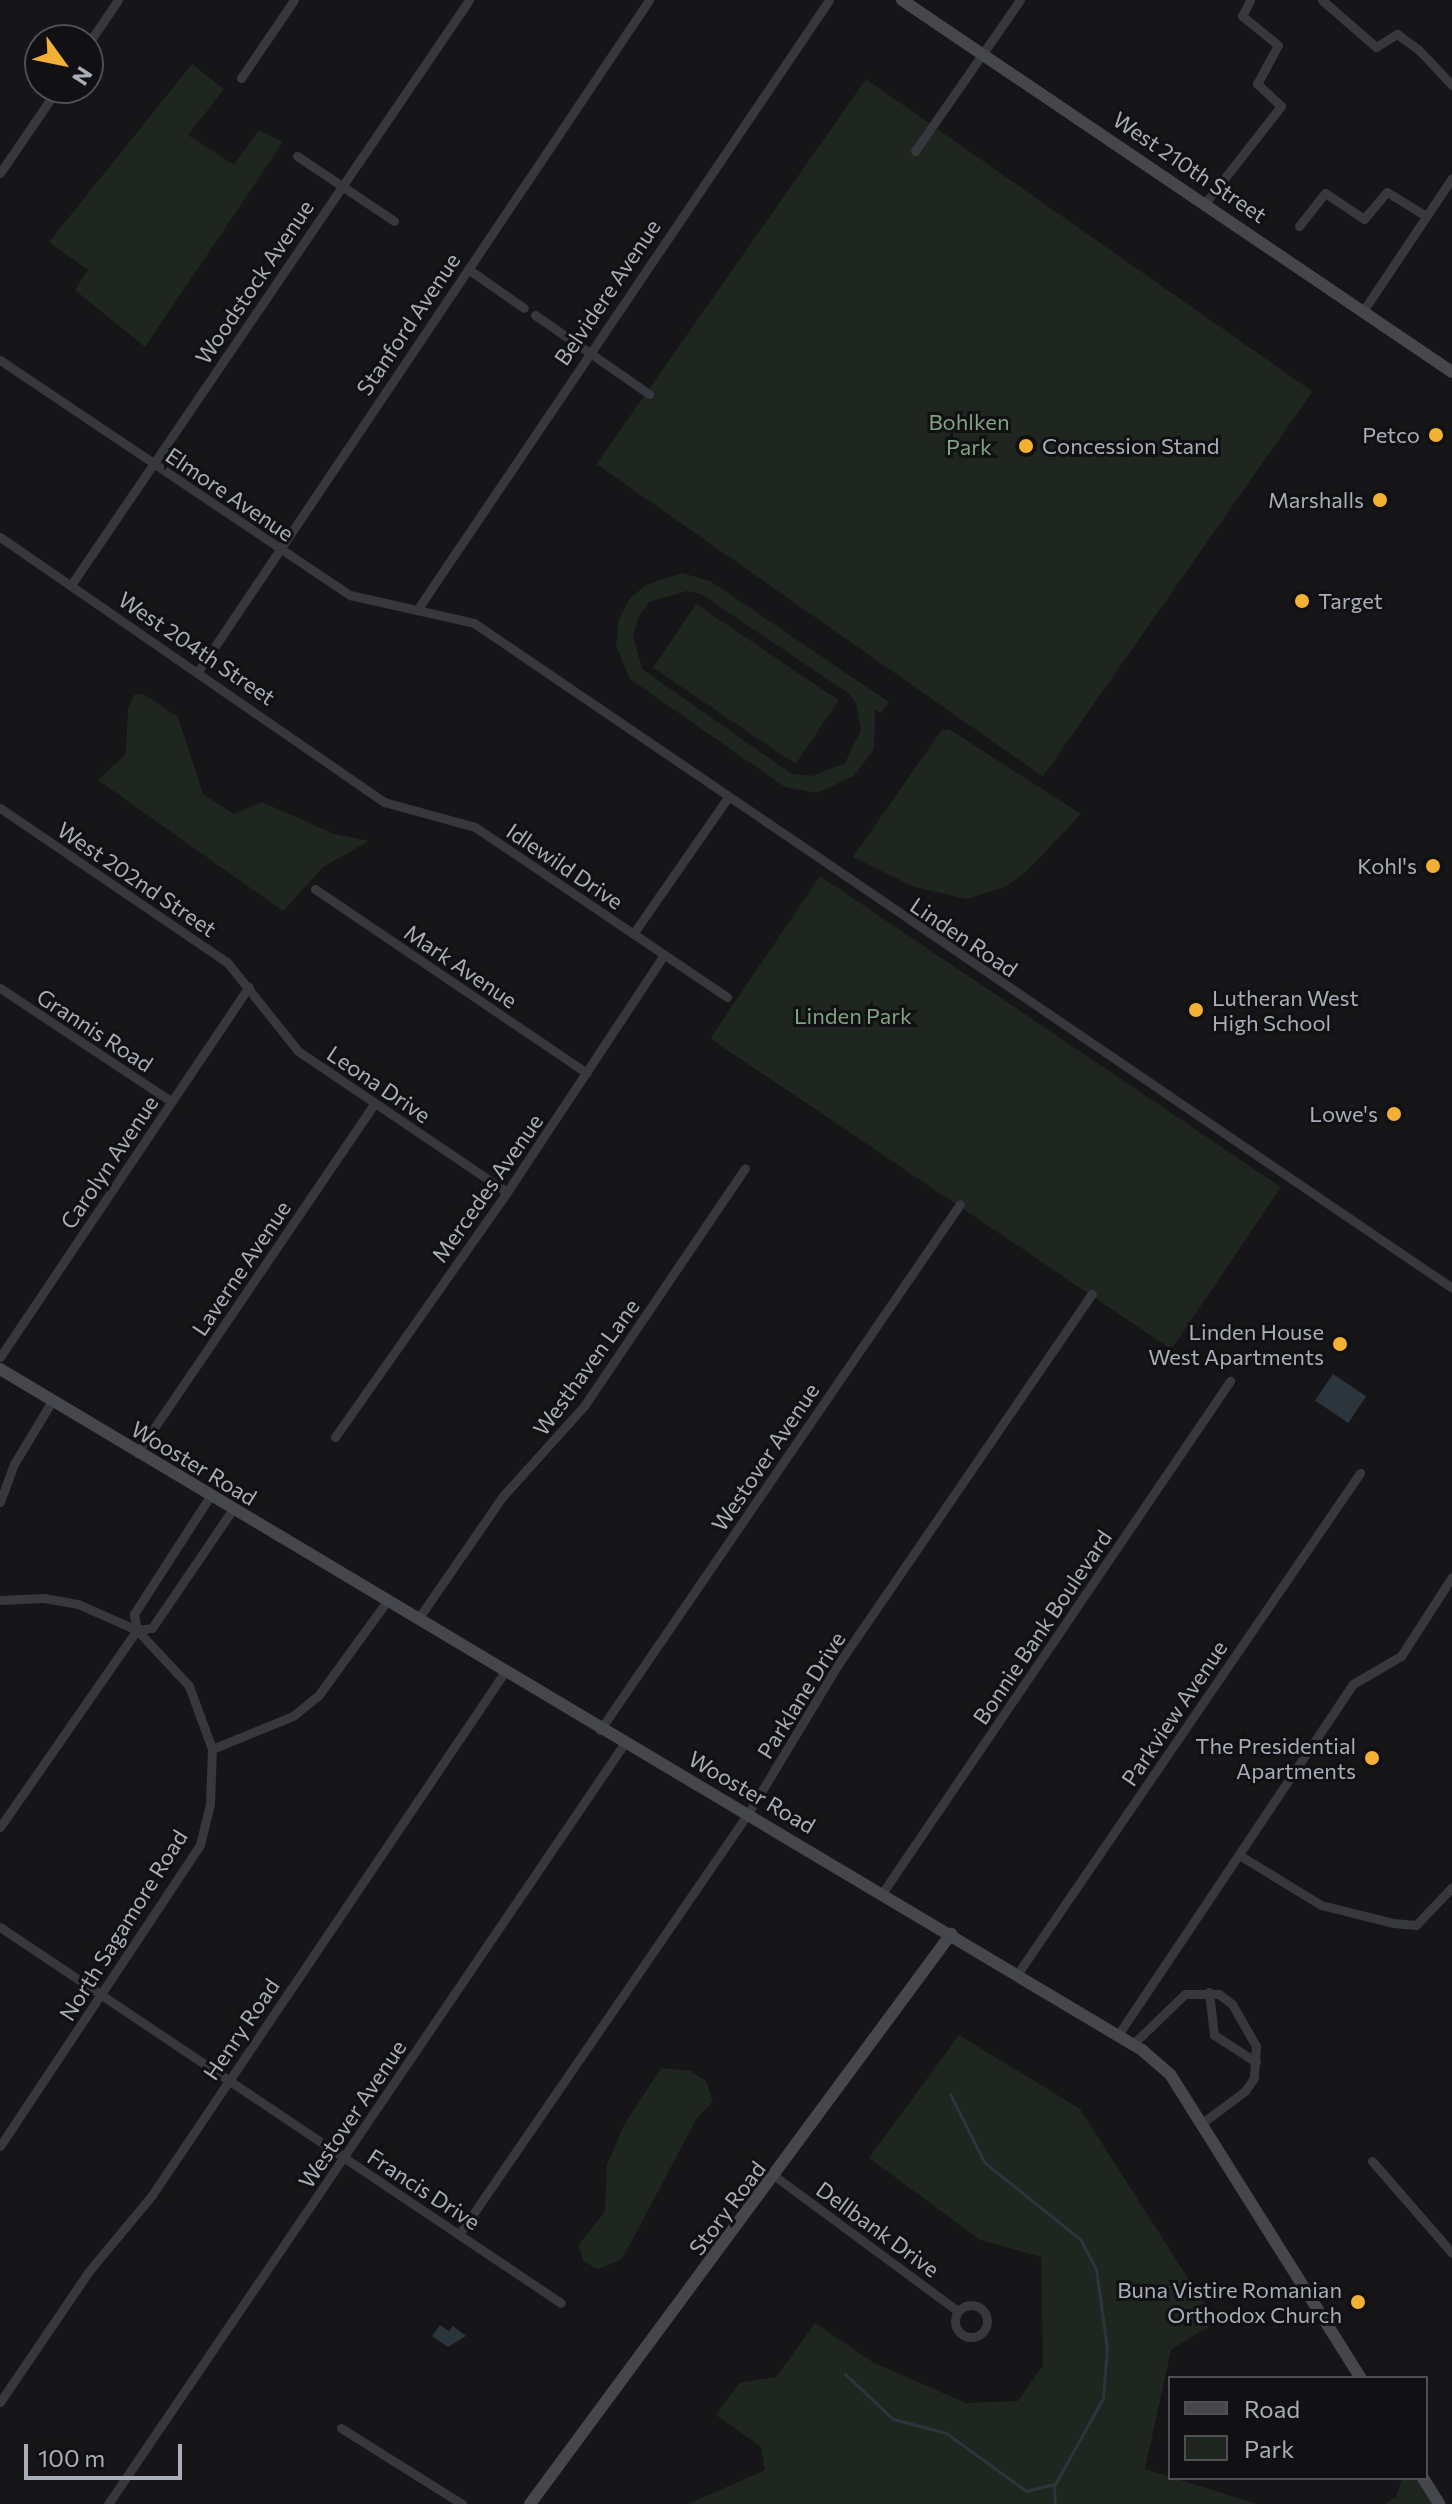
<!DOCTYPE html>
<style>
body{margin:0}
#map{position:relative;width:1452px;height:2504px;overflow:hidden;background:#161618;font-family:Commissioner,sans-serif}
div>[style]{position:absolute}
.green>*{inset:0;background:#1e261f;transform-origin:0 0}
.water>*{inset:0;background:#2c353c;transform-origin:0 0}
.stream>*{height:3px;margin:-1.5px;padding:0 1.5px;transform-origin:1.5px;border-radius:1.5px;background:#2c353c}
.street>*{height:9px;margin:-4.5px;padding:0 4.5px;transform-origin:4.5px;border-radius:4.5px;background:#37383d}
.street>.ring{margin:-4.5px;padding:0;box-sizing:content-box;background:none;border:9px solid #37383d;border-radius:50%}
.secondary>*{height:12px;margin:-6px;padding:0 6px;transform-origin:6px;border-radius:6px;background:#45474d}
.dots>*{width:22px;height:22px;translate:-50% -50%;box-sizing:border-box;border:4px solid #111113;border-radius:50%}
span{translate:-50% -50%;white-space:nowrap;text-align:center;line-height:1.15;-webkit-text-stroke:6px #111113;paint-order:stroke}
.street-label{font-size:22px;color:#a8adb8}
.park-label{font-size:22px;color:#7fa381}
.poi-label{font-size:22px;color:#a8adb8}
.right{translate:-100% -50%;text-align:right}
.left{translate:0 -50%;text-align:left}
.legend{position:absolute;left:1168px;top:2376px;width:260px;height:104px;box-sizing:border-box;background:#111113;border:2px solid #4d4f55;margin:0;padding:10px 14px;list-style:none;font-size:24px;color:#a8adb8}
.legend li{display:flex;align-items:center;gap:16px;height:40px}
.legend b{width:40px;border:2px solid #4d4f55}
.north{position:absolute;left:24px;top:24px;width:80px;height:80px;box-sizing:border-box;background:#111113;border:2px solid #4d4f55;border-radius:50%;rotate:123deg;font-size:22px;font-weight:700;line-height:32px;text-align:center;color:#a8adb8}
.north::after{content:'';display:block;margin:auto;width:28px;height:36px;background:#f2b134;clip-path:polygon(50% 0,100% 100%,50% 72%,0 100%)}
.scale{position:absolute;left:24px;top:2444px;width:158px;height:36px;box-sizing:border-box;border:4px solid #a8adb8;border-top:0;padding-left:10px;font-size:24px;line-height:28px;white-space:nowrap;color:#a8adb8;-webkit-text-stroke:6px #111113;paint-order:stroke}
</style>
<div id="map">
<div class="green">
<i style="clip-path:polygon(192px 64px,224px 89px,188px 135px,234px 165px,259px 130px,283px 142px,145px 347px,75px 290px,88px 270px,49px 242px)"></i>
<i style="left:866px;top:79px;width:545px;height:470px;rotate:35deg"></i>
<i style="clip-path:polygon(evenodd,682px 573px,710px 581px,889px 702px,881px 713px,875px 710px,874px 749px,854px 776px,817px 793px,785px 787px,630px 679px,616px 646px,619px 619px,630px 598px,646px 585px,682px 573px,687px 591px,701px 594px,848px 693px,856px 703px,861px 730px,845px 763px,812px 776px,792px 774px,642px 669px,633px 636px,639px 616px,649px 602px,687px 591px)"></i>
<i style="left:696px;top:604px;width:172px;height:77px;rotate:34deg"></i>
<i style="clip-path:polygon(135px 694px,145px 695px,178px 717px,203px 794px,234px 814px,262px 802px,334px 834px,369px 841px,323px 867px,283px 911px,98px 780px,126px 754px,128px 708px)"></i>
<i style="clip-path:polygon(949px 729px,1081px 814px,1025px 873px,1005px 887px,967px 899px,914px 887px,853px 857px,941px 731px)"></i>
<i style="left:820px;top:876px;width:556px;height:196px;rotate:34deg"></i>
<i style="clip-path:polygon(959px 2035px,1080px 2109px,1216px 2322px,1171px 2350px,1145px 2469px,1257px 2504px,688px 2504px,765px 2470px,761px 2447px,716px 2415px,739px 2383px,776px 2377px,815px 2323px,874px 2363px,966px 2403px,1018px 2401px,1043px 2365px,1041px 2257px,980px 2240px,869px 2158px)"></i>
<i style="clip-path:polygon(661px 2068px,691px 2071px,706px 2081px,713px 2101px,697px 2118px,622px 2259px,598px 2269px,583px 2261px,579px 2245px,605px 2211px,607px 2165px,624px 2125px)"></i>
<i style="clip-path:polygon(1402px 2478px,1420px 2478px,1436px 2504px,1385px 2504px,1396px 2497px)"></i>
</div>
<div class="water">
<i style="left:1333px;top:1374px;width:40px;height:32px;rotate:34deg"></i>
<i style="clip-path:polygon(440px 2325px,449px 2331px,453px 2326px,466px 2336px,448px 2347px,432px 2336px)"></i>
</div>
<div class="stream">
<i style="left:950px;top:2094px;width:76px;rotate:63.4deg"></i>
<i style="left:984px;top:2162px;width:124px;rotate:38.8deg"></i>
<i style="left:1081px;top:2240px;width:33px;rotate:63deg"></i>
<i style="left:1096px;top:2269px;width:80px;rotate:82.1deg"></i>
<i style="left:1107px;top:2348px;width:50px;rotate:94.6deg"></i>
<i style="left:1103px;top:2398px;width:101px;rotate:119.1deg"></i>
<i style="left:1054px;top:2486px;width:18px;rotate:87deg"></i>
<i style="left:845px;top:2374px;width:66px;rotate:43.2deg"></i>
<i style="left:893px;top:2419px;width:55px;rotate:14.8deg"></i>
<i style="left:946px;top:2433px;width:99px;rotate:35.9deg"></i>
<i style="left:1026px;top:2491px;width:29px;rotate:-14deg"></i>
</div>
<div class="street">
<i style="left:1322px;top:0;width:72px;rotate:41deg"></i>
<i style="left:1376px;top:47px;width:25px;rotate:-32deg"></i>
<i style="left:1397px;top:34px;width:26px;rotate:36deg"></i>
<i style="left:1418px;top:49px;width:50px;rotate:46.6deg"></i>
<i style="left:88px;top:44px;width:53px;rotate:-55.7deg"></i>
<i style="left:241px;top:78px;width:94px;rotate:-55.8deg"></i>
<i style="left:915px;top:151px;width:184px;rotate:-55.2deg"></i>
<i style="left:297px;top:156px;width:117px;rotate:33.8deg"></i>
<i style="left:0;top:173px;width:103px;rotate:-55.7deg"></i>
<i style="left:1206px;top:202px;width:122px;rotate:-52deg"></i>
<i style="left:1281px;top:106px;width:33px;rotate:-137deg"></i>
<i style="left:1257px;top:84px;width:44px;rotate:-61.7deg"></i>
<i style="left:1278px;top:45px;width:46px;rotate:-141.1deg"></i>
<i style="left:1242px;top:16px;width:18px;rotate:-63deg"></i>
<i style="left:1299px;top:226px;width:42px;rotate:-51.8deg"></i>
<i style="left:1325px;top:193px;width:47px;rotate:33.7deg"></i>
<i style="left:1364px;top:219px;width:35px;rotate:-50deg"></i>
<i style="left:1387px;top:192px;width:46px;rotate:31.6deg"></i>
<i style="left:468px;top:269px;width:68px;rotate:34.9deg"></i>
<i style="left:1363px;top:311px;width:160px;rotate:-56.2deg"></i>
<i style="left:535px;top:315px;width:139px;rotate:34.7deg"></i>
<i style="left:0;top:360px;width:422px;rotate:33.9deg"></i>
<i style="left:350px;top:595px;width:127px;rotate:12.7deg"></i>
<i style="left:474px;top:623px;width:1183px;rotate:34.21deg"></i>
<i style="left:0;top:537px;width:467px;rotate:34.6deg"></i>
<i style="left:384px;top:802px;width:94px;rotate:15.4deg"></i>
<i style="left:475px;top:827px;width:304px;rotate:34deg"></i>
<i style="left:71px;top:585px;width:708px;rotate:-55.77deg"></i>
<i style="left:419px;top:607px;width:732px;rotate:-55.96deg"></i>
<i style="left:199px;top:670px;width:807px;rotate:-56.11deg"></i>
<i style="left:0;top:808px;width:274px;rotate:34.2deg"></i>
<i style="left:227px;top:962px;width:114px;rotate:51.4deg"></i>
<i style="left:298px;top:1051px;width:252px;rotate:34deg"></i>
<i style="left:315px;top:889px;width:328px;rotate:34.1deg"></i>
<i style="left:633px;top:934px;width:165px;rotate:-55.2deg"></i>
<i style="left:0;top:988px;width:205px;rotate:33.5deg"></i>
<i style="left:0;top:1357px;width:446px;rotate:-56.1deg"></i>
<i style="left:335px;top:1437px;width:299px;rotate:-54.9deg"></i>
<i style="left:507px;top:1192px;width:283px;rotate:-56.5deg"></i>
<i style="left:137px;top:1453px;width:423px;rotate:-55.8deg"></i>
<i style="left:0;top:1502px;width:40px;rotate:-69.8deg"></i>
<i style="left:14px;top:1464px;width:74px;rotate:-58.9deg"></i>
<i style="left:0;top:1600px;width:44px;rotate:-2.6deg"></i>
<i style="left:44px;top:1598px;width:35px;rotate:10deg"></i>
<i style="left:78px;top:1604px;width:64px;rotate:23.8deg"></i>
<i style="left:137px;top:1630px;width:76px;rotate:47.1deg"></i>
<i style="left:189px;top:1686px;width:67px;rotate:69.9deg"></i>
<i style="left:212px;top:1749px;width:55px;rotate:92.1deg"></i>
<i style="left:210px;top:1804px;width:42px;rotate:103.7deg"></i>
<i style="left:200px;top:1845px;width:361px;rotate:123.6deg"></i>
<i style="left:418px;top:1619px;width:150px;rotate:-55.4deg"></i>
<i style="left:503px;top:1496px;width:121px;rotate:-48deg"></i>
<i style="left:584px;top:1406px;width:287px;rotate:-55.9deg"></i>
<i style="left:137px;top:1630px;width:15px;rotate:-8deg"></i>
<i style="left:152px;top:1628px;width:144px;rotate:-55.8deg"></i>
<i style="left:600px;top:1730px;width:637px;rotate:-55.61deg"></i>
<i style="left:212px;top:1749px;width:87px;rotate:-22.2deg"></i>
<i style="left:293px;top:1716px;width:32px;rotate:-39deg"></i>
<i style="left:318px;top:1696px;width:117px;rotate:-54deg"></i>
<i style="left:0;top:1827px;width:240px;rotate:-55.2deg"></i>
<i style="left:137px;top:1630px;width:16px;rotate:-101deg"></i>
<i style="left:134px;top:1614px;width:140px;rotate:-57.2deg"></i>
<i style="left:1239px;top:1855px;width:96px;rotate:31.4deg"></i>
<i style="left:1321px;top:1905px;width:74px;rotate:14deg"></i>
<i style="left:1393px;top:1923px;width:23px;rotate:5deg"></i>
<i style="left:1416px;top:1925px;width:52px;rotate:-46.5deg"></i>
<i style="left:883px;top:1892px;width:618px;rotate:-55.82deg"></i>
<i style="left:0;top:1927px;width:675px;rotate:33.83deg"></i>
<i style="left:1018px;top:1973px;width:606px;rotate:-55.63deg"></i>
<i style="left:1209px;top:1992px;width:43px;rotate:83.4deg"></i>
<i style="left:1214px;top:2035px;width:50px;rotate:32.7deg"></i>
<i style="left:1118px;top:2035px;width:422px;rotate:-56.2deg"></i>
<i style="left:1353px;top:1684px;width:56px;rotate:-30.3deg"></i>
<i style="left:1401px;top:1656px;width:94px;rotate:-57.2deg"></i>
<i style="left:1133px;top:2044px;width:72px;rotate:-43.9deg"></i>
<i style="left:1185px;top:1994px;width:34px"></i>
<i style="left:1219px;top:1994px;width:16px;rotate:38deg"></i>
<i style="left:1232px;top:2004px;width:48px;rotate:60.3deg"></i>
<i style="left:1256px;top:2046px;width:32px;rotate:94deg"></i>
<i style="left:1254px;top:2078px;width:16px;rotate:125deg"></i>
<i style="left:1245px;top:2091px;width:54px;rotate:143.3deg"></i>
<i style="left:1372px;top:2161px;width:122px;rotate:49deg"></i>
<i style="left:776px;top:2177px;width:226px;rotate:36.4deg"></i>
<i style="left:460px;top:2233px;width:511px;rotate:-55.53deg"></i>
<i style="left:749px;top:1812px;width:170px;rotate:-58.9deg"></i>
<i style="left:837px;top:1666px;width:451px;rotate:-55.6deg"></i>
<i class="ring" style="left:955px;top:2305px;width:23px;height:23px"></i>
<i style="left:0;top:2402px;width:158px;rotate:-55.8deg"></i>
<i style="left:89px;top:2271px;width:99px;rotate:-50.3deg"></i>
<i style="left:152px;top:2195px;width:633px;rotate:-56.01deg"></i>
<i style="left:341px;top:2428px;width:143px;rotate:32.1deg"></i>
<i style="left:108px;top:2504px;width:919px;rotate:-55.83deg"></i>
</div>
<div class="secondary">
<i style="left:902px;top:0;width:664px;rotate:34.07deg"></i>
<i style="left:0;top:1369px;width:1330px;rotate:30.81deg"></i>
<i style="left:1142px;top:2050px;width:37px;rotate:41deg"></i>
<i style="left:1170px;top:2074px;width:359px;rotate:57.9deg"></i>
<i style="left:1423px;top:2478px;width:31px;rotate:58deg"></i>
<i style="left:530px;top:2504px;width:709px;rotate:-53.55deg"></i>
</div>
<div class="dots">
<i style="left:1436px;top:435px;background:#f2b134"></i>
<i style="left:1026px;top:446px;background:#f2b134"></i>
<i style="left:1380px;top:500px;background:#f2b134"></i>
<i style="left:1302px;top:601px;background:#f2b134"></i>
<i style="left:1433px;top:866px;background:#f2b134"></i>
<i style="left:1196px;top:1010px;background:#f2b134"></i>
<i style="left:1394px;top:1114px;background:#f2b134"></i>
<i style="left:1340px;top:1344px;background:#f2b134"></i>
<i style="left:1372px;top:1758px;background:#f2b134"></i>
<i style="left:1358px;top:2302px;background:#f2b134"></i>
</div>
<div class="street-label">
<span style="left:1190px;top:167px;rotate:34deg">West 210th Street</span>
<span style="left:254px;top:282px;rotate:-56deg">Woodstock Avenue</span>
<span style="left:607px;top:292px;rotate:-56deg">Belvidere Avenue</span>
<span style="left:408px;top:324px;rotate:-56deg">Stanford Avenue</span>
<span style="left:230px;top:494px;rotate:34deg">Elmore Avenue</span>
<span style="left:197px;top:648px;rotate:34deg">West 204th Street</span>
<span style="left:565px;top:866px;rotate:34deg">Idlewild Drive</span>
<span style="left:137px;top:879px;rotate:34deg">West 202nd Street</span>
<span style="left:964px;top:937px;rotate:34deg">Linden Road</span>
<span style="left:461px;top:966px;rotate:34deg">Mark Avenue</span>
<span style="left:95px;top:1030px;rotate:33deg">Grannis Road</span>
<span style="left:379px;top:1084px;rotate:34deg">Leona Drive</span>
<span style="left:109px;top:1162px;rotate:-56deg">Carolyn Avenue</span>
<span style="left:487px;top:1188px;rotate:-55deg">Mercedes Avenue</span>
<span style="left:241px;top:1268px;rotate:-56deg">Laverne Avenue</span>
<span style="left:586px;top:1367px;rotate:-54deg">Westhaven Lane</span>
<span style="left:765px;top:1457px;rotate:-56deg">Westover Avenue</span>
<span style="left:194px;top:1463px;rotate:31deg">Wooster Road</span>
<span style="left:1042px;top:1627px;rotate:-56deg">Bonnie Bank Boulevard</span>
<span style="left:801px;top:1695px;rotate:-58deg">Parklane Drive</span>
<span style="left:1174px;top:1713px;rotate:-56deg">Parkview Avenue</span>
<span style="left:752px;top:1792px;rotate:30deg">Wooster Road</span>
<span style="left:123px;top:1925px;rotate:-58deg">North Sagamore Road</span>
<span style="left:241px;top:2029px;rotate:-56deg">Henry Road</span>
<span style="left:352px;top:2114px;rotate:-56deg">Westover Avenue</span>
<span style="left:424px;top:2189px;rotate:33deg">Francis Drive</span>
<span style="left:727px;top:2208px;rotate:-53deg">Story Road</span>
<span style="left:878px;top:2229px;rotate:36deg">Dellbank Drive</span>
</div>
<div class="park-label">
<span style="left:969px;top:434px">Bohlken<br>Park</span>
<span style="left:853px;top:1016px">Linden Park</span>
</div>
<div class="poi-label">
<span class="right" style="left:1420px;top:435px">Petco</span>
<span class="left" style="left:1042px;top:446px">Concession Stand</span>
<span class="right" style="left:1364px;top:500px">Marshalls</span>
<span class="left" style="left:1318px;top:601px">Target</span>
<span class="right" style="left:1417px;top:866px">Kohl's</span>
<span class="left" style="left:1212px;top:1010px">Lutheran West<br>High School</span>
<span class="right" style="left:1378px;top:1114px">Lowe's</span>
<span class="right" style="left:1324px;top:1344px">Linden House<br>West Apartments</span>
<span class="right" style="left:1356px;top:1758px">The Presidential<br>Apartments</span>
<span class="right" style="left:1342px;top:2302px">Buna Vistire Romanian<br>Orthodox Church</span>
</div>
<ul class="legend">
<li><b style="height:10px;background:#45474d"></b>Road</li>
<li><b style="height:22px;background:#1e261f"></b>Park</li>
</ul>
<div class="north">N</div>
<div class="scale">100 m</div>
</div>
